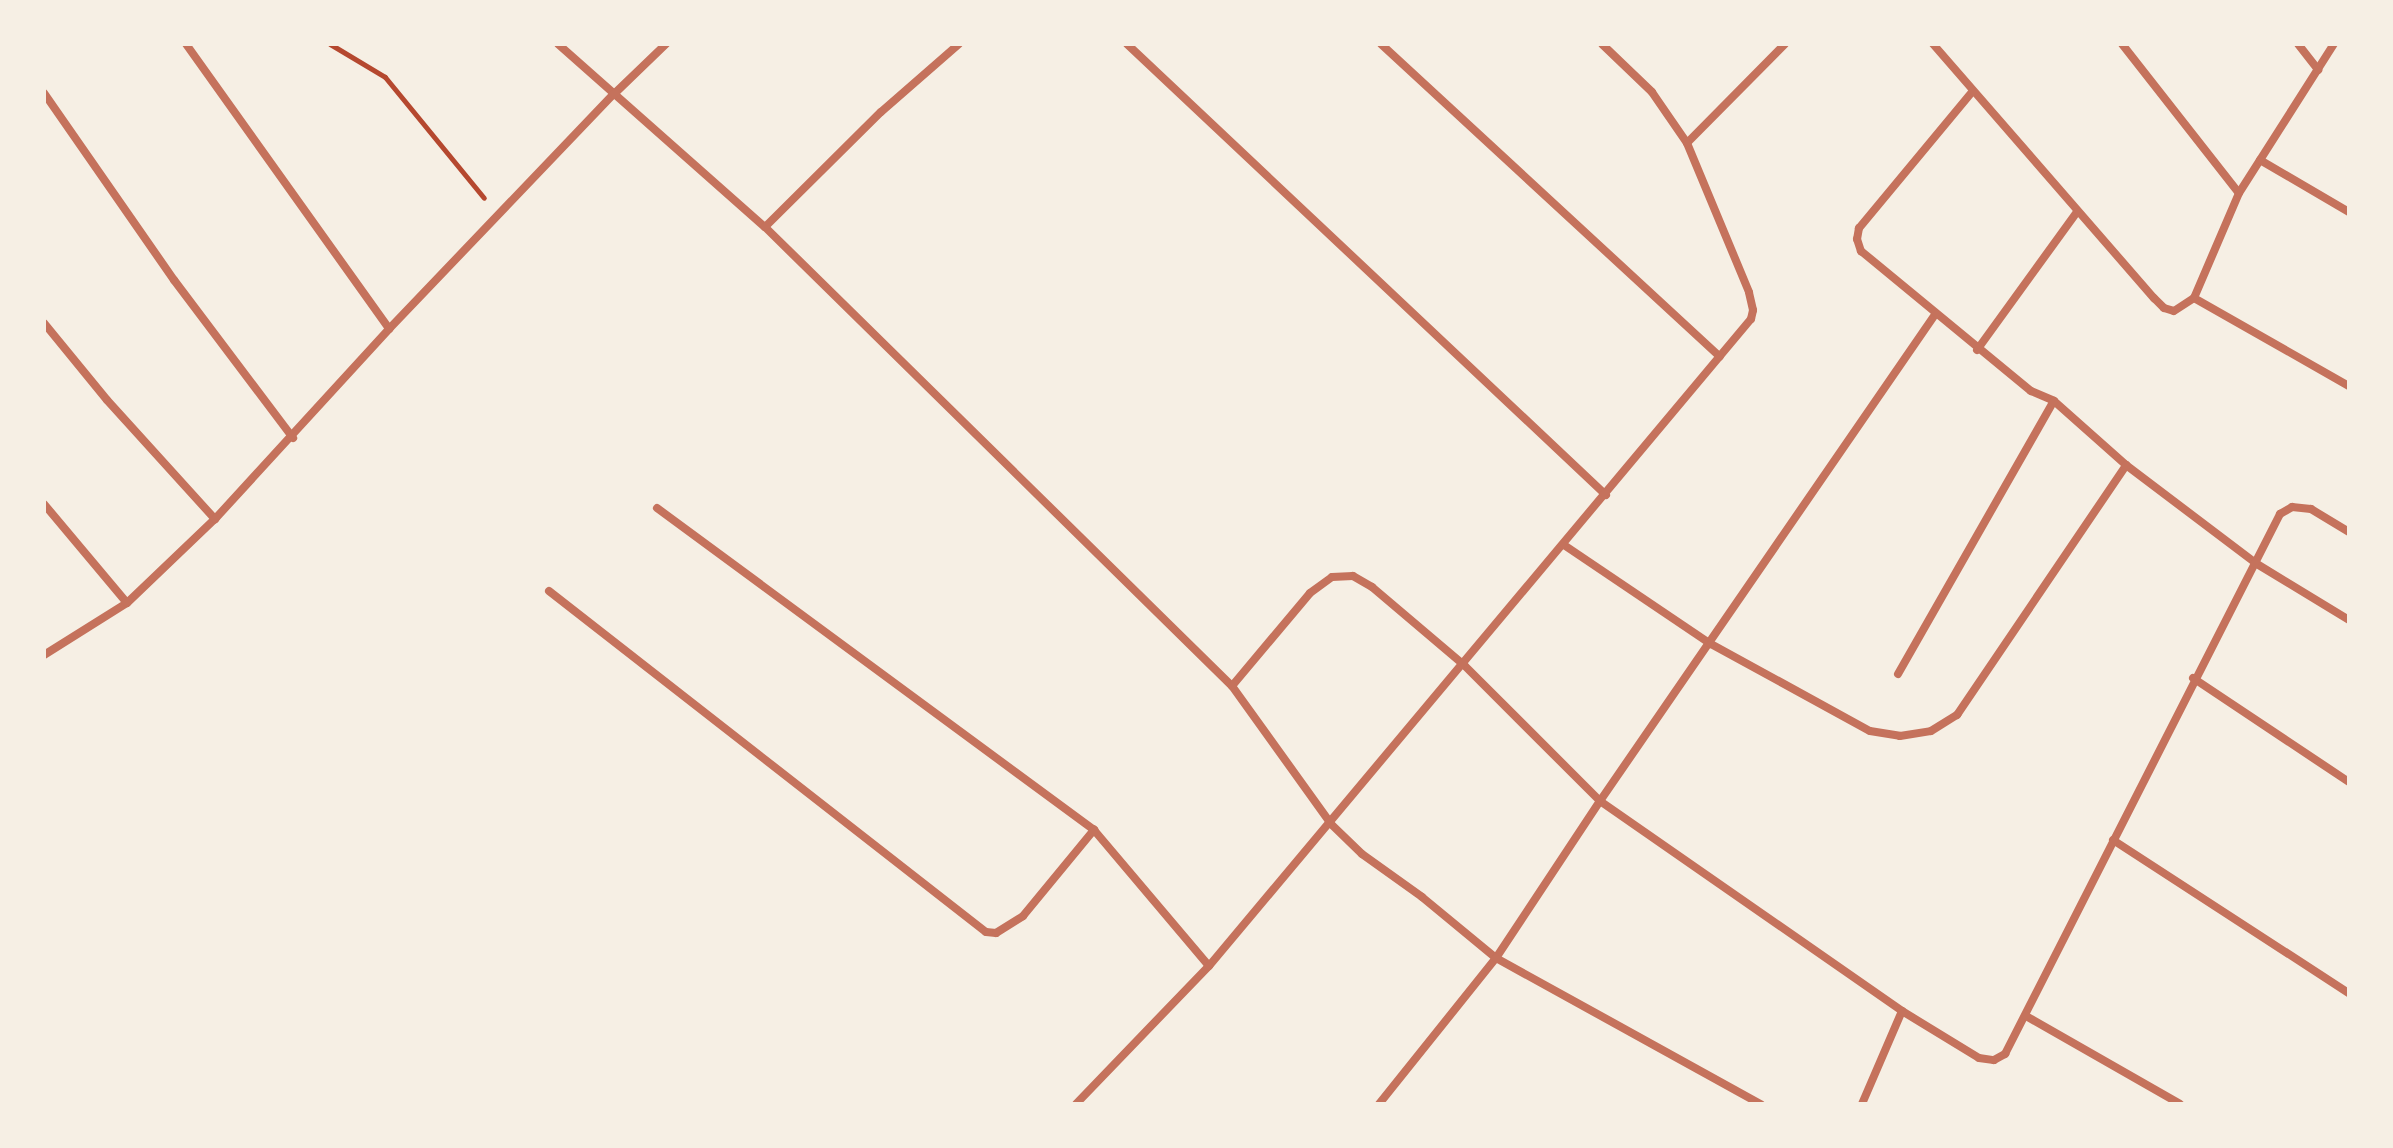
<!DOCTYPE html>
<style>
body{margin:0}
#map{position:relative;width:2393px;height:1148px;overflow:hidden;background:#f6efe4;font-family:Bitter,serif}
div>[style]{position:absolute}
.path>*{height:5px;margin:-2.5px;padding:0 2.5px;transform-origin:2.5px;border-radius:2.5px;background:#b5482f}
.minor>*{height:8px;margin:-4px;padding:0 4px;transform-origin:4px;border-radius:4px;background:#c5725c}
span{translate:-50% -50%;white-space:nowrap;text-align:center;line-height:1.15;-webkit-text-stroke:8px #f6efe4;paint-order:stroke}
.frame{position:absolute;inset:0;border:46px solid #f6efe4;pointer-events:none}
</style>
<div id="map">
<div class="path">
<i style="left:330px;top:44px;width:64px;rotate:31deg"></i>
<i style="left:385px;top:77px;width:156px;rotate:50.7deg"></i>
</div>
<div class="minor">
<i style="left:186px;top:44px;width:350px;rotate:54.5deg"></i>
<i style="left:558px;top:44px;width:276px;rotate:41.5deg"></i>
<i style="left:765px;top:227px;width:655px;rotate:44.51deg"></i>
<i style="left:1232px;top:686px;width:170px;rotate:54.3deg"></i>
<i style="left:1331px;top:824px;width:43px;rotate:44.1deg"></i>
<i style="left:1362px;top:854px;width:74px;rotate:35.6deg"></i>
<i style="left:1422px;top:897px;width:96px;rotate:39.5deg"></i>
<i style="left:1496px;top:958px;width:188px;rotate:-56.5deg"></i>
<i style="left:1600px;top:801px;width:592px;rotate:-55.45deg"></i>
<i style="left:1127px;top:44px;width:658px;rotate:43.28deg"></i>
<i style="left:1381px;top:44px;width:461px;rotate:42.7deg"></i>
<i style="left:1933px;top:44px;width:337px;rotate:49deg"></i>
<i style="left:2154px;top:298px;width:14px;rotate:45deg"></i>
<i style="left:2164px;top:308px;width:10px;rotate:17deg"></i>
<i style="left:2174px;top:311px;width:24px;rotate:-33deg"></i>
<i style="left:2194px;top:298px;width:114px;rotate:-66.8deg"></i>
<i style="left:2239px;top:193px;width:177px;rotate:-57.5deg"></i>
<i style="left:2122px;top:44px;width:189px;rotate:51.9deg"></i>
<i style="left:2298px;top:44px;width:33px;rotate:52deg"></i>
<i style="left:1972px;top:92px;width:177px;rotate:129.7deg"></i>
<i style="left:1859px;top:228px;width:11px;rotate:100deg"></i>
<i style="left:1857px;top:239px;width:13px;rotate:72deg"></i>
<i style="left:1861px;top:251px;width:220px;rotate:39.5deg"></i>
<i style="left:2031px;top:391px;width:25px;rotate:23deg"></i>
<i style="left:2054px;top:401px;width:96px;rotate:41.6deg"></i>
<i style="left:2126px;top:465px;width:164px;rotate:37.1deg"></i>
<i style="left:2257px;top:564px;width:108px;rotate:31.3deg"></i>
<i style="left:44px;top:93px;width:228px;rotate:55.2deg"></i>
<i style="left:174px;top:280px;width:198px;rotate:53deg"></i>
<i style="left:1687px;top:143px;width:139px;rotate:-45.3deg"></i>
<i style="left:2260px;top:160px;width:103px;rotate:30.3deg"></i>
<i style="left:765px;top:227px;width:163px;rotate:-44.8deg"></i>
<i style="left:881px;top:112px;width:103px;rotate:-41.1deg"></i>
<i style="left:2194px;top:298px;width:178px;rotate:29.6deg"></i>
<i style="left:44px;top:323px;width:99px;rotate:50.7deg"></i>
<i style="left:107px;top:400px;width:161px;rotate:47.8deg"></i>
<i style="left:1977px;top:350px;width:170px;rotate:-54.1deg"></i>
<i style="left:44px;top:504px;width:129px;rotate:50deg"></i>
<i style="left:657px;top:508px;width:543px;rotate:36.38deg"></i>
<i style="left:1094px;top:830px;width:178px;rotate:49.8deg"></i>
<i style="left:1564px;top:545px;width:177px;rotate:34deg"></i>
<i style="left:1711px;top:644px;width:181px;rotate:28.7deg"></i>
<i style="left:1870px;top:731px;width:30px;rotate:9deg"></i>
<i style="left:1900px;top:736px;width:31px;rotate:-9deg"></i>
<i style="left:1931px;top:731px;width:31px;rotate:-32deg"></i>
<i style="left:1957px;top:715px;width:302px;rotate:-55.9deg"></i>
<i style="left:549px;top:591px;width:554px;rotate:37.97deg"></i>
<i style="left:986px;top:932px;width:10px;rotate:6deg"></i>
<i style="left:996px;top:933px;width:32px;rotate:-32deg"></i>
<i style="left:1023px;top:916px;width:112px;rotate:-50.5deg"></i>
<i style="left:44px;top:655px;width:98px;rotate:-32.1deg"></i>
<i style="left:127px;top:603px;width:122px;rotate:-43.7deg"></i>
<i style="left:215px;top:519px;width:258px;rotate:-47.5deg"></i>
<i style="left:389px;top:329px;width:324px;rotate:-46.3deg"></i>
<i style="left:613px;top:95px;width:74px;rotate:-43.9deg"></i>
<i style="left:1898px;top:674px;width:314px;rotate:-60.3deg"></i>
<i style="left:2193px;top:678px;width:187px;rotate:33.7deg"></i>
<i style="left:1232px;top:686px;width:121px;rotate:-50deg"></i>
<i style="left:1310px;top:593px;width:27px;rotate:-36deg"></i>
<i style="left:1332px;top:577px;width:21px;rotate:-3deg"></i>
<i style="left:1353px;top:576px;width:22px;rotate:30deg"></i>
<i style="left:1372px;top:587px;width:121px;rotate:40.3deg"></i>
<i style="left:1464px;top:665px;width:192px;rotate:45deg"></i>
<i style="left:1600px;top:801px;width:368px;rotate:34.8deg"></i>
<i style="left:1902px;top:1011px;width:101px;rotate:113.3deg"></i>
<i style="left:2113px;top:840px;width:281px;rotate:33deg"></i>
<i style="left:1902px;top:1011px;width:90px;rotate:31.4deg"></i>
<i style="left:1979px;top:1058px;width:15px;rotate:8deg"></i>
<i style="left:1994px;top:1060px;width:13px;rotate:-29deg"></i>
<i style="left:2005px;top:1054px;width:606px;rotate:-63.01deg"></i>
<i style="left:2280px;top:514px;width:14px;rotate:-30deg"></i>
<i style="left:2292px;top:507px;width:19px;rotate:6deg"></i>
<i style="left:2311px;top:509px;width:44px;rotate:31.2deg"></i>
<i style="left:2026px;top:1016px;width:177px;rotate:29.7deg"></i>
<i style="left:1076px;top:1104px;width:192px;rotate:-46.1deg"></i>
<i style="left:1209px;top:966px;width:844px;rotate:-50.05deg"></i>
<i style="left:1751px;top:319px;width:9px;rotate:-77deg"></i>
<i style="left:1753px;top:310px;width:18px;rotate:-103deg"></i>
<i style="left:1749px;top:292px;width:161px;rotate:-112.6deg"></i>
<i style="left:1687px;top:143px;width:62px;rotate:-124.5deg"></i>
<i style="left:1652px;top:92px;width:69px;rotate:-136.2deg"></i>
<i style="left:1379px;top:1104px;width:187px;rotate:-51.3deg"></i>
<i style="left:1496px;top:958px;width:303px;rotate:28.9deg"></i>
</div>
<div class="frame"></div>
</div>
